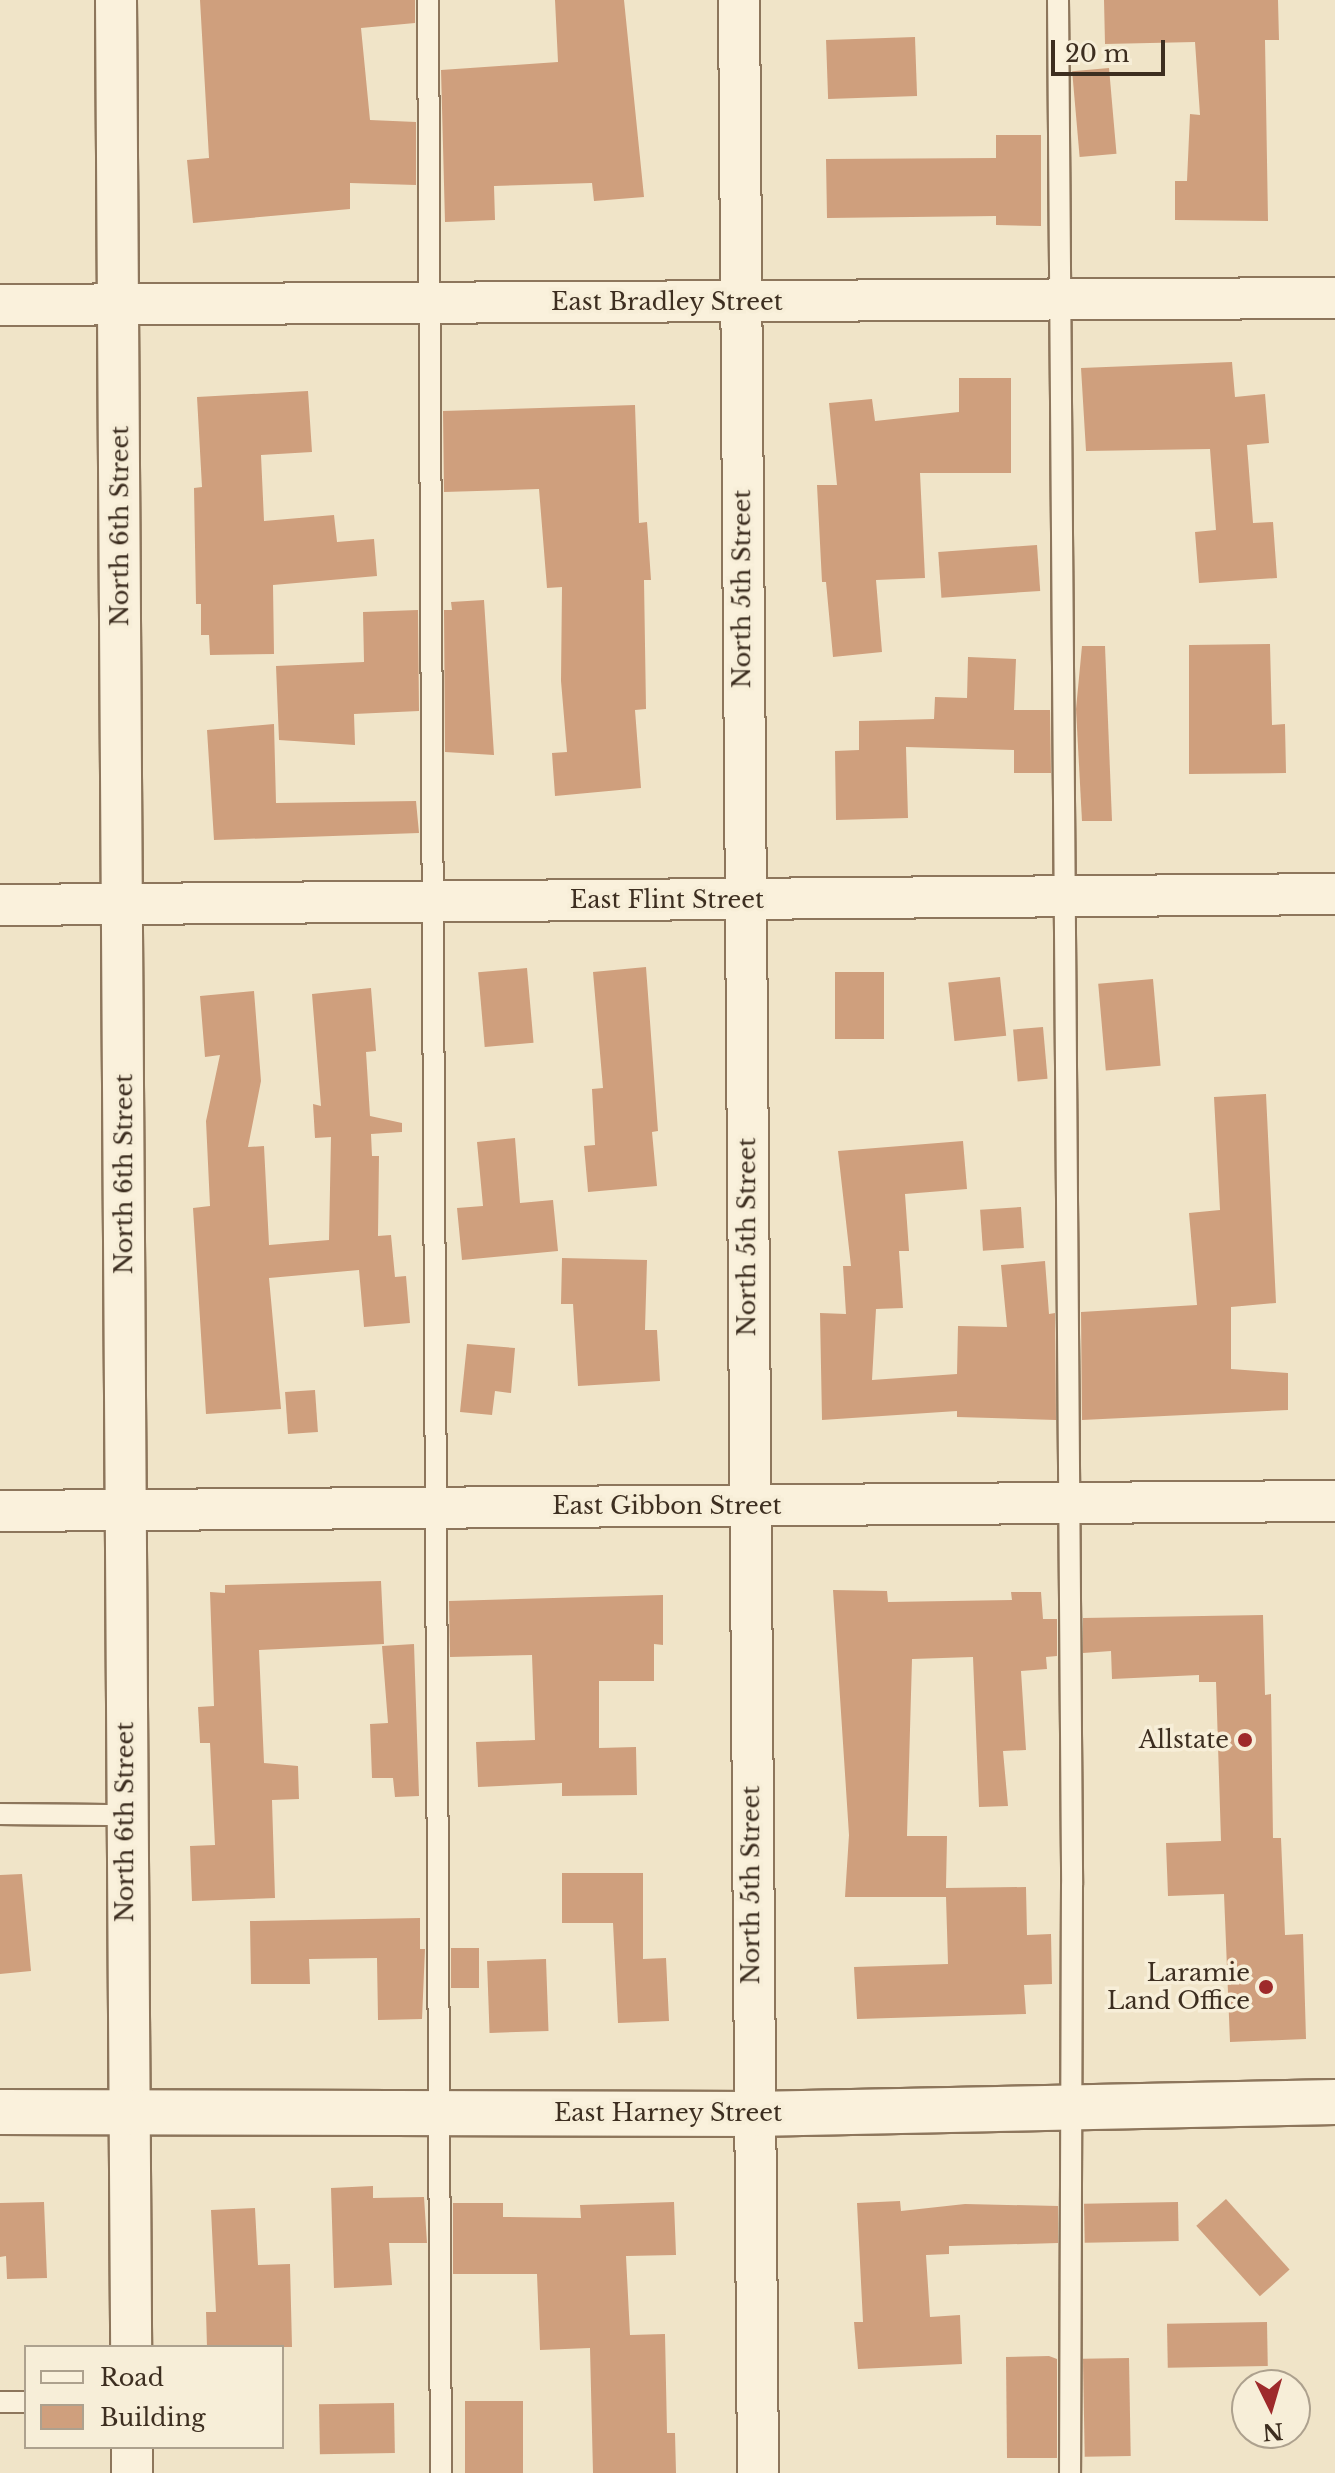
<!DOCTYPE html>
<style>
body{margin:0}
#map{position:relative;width:1335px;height:2473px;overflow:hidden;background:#f0e4c8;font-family:"Libre Baskerville",serif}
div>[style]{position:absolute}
.building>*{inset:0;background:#cf9f7d;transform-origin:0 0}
.roads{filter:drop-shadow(2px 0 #8d765c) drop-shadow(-2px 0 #8d765c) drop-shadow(0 2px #8d765c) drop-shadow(0 -2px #8d765c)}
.lane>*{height:20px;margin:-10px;padding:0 10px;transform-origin:10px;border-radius:10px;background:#faf1dc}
.street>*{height:40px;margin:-20px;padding:0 20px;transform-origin:20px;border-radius:20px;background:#faf1dc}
.secondary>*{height:44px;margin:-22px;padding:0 22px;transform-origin:22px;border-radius:22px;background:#faf1dc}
.dots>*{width:22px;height:22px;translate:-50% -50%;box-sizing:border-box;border:4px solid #f7eed8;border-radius:50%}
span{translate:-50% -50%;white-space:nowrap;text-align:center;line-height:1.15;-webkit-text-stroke:7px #f7eed8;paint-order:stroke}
.street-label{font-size:24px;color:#3d2e20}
.poi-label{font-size:24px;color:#3d2e20}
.right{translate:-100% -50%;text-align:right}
.legend{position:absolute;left:24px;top:2345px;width:260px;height:104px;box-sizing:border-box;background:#f7eed8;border:2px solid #ada18e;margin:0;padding:10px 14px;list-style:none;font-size:24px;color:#3d2e20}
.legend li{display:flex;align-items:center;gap:16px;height:40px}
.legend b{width:40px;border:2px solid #ada18e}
.north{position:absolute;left:1231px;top:2369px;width:80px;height:80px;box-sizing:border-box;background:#f7eed8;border:2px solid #ada18e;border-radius:50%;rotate:175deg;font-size:22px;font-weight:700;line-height:32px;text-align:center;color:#3d2e20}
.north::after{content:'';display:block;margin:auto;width:28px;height:36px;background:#9e2a2b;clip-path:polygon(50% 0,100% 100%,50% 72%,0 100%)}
.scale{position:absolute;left:1051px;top:40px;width:114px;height:36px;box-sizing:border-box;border:4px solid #3d2e20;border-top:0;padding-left:10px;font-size:24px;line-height:28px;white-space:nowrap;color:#3d2e20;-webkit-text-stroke:6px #f7eed8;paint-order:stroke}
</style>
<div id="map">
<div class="building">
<i style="clip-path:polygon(200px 0,415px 0,415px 23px,361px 28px,370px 120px,416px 122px,416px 185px,350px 183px,350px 209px,193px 223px,187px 160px,209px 158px)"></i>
<i style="clip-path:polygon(555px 0,624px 0,644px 197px,594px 201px,592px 183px,494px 186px,495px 220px,445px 222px,441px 70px,558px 62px)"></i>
<i style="clip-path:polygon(1104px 0,1278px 0,1279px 40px,1265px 40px,1268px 221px,1175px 220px,1175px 181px,1187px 181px,1190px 114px,1200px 115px,1195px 42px,1105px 44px)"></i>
<i style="left:915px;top:37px;width:59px;height:89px;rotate:88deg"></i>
<i style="left:1109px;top:68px;width:86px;height:37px;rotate:85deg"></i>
<i style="clip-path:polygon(996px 135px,1041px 135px,1041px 226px,996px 225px,996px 216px,827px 218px,826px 159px,996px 158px)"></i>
<i style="clip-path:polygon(1232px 362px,1235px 397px,1265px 394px,1269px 443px,1247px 445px,1253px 523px,1273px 522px,1277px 578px,1199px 583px,1195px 532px,1216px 530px,1210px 449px,1086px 451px,1081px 368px)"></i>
<i style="clip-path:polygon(959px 378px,1011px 378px,1011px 473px,920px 473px,925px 578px,876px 580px,882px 652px,833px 657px,826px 582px,822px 582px,817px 485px,837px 485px,829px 403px,872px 399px,875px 421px,959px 412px)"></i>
<i style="clip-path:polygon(308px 391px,312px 452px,261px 455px,264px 521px,334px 515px,337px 542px,374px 539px,377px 576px,273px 585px,274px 654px,210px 655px,209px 635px,201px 635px,201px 604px,196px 604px,194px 488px,202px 487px,197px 397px)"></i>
<i style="clip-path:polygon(635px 405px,639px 523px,647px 522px,651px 580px,644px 580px,646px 709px,635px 710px,641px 788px,555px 796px,552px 753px,567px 752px,561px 681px,562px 587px,547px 588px,539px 489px,444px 492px,443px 411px)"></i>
<i style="left:1037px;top:545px;width:46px;height:99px;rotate:86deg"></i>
<i style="clip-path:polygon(484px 600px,494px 755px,445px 752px,444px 610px,452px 610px,451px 602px)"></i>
<i style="clip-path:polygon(418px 610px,419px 711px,354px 714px,355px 745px,279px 740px,276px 666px,364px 662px,363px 612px)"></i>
<i style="clip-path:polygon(1270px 644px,1272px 725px,1285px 724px,1286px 773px,1189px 774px,1189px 645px)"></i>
<i style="clip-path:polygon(1082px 646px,1105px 646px,1112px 821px,1082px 821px,1076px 709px)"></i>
<i style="clip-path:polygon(968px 657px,1016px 659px,1014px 710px,1050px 710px,1051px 773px,1014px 773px,1014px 750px,906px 747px,908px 818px,836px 820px,835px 751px,859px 750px,859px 721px,934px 719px,935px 697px,967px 698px)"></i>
<i style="clip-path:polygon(274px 724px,276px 803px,416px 801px,419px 833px,214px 840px,207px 730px)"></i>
<i style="clip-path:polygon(646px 967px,658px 1131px,652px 1132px,657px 1186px,588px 1192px,584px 1146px,595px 1145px,592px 1089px,603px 1088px,593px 972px)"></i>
<i style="left:527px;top:968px;width:75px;height:49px;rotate:85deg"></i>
<i style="left:835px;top:972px;width:49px;height:67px"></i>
<i style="left:1000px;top:977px;width:59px;height:52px;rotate:84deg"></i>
<i style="left:1153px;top:979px;width:87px;height:55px;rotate:85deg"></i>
<i style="clip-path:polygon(371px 988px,376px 1051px,366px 1052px,370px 1116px,402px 1123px,402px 1132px,371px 1134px,372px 1156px,379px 1156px,378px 1236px,391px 1235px,395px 1277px,406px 1276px,410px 1323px,364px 1327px,359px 1270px,269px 1278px,281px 1409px,206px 1414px,193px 1208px,210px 1206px,206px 1121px,220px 1055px,205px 1057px,200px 996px,254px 991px,261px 1081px,248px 1147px,264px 1146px,269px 1245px,329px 1240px,331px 1137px,315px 1138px,313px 1104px,321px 1106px,312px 994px)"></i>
<i style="left:1043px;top:1027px;width:52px;height:30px;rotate:85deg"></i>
<i style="clip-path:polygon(1266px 1094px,1276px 1303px,1231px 1307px,1231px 1369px,1288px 1373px,1288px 1410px,1082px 1420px,1081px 1312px,1197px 1305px,1189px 1213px,1220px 1210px,1214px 1097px)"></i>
<i style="clip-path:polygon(515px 1138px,520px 1203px,553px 1200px,558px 1251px,462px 1260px,457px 1208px,483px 1206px,477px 1142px)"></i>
<i style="clip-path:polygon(963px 1141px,967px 1189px,905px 1194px,909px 1251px,899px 1251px,903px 1308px,876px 1309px,872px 1380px,957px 1374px,958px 1326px,1007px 1327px,1001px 1265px,1045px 1261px,1049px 1314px,1055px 1313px,1056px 1420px,957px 1417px,957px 1411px,822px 1420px,820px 1313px,846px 1314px,843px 1266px,851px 1266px,838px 1151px)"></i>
<i style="left:1021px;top:1207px;width:41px;height:41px;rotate:86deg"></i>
<i style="clip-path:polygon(562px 1258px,647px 1260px,645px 1330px,657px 1330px,660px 1381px,578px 1386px,573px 1304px,561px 1304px)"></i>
<i style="clip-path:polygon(467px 1344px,515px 1348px,511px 1393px,495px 1391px,492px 1415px,460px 1412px)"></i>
<i style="left:315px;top:1390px;width:42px;height:30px;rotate:86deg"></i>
<i style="clip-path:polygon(381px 1581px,384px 1644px,259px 1650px,264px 1763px,298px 1766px,299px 1799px,272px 1800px,275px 1898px,192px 1901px,190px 1846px,215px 1845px,210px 1743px,200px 1743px,198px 1707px,214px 1706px,210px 1592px,225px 1593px,225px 1585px)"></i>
<i style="clip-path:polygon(833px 1590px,887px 1591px,888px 1602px,1012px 1600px,1011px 1592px,1041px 1592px,1043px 1619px,1057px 1619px,1057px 1656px,1046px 1657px,1047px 1669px,1021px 1671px,1026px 1750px,1003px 1751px,1008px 1806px,979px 1807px,973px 1657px,912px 1659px,907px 1836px,947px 1836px,946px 1888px,1026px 1887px,1027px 1935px,1051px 1934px,1052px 1984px,1024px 1985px,1026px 2014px,857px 2019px,854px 1967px,948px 1964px,946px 1897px,845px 1897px,849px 1835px)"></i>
<i style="clip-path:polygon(663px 1595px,663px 1645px,654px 1644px,654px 1681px,599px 1681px,599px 1748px,636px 1747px,637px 1795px,562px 1796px,562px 1783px,478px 1787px,476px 1742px,535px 1740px,532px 1655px,450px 1657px,449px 1601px)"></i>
<i style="clip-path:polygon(1263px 1615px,1265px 1695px,1271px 1694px,1273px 1838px,1281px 1838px,1285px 1935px,1303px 1934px,1306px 2039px,1230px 2042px,1224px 1894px,1168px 1896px,1166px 1843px,1221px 1841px,1216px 1682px,1199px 1682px,1199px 1675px,1112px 1679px,1111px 1651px,1083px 1653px,1083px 1618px)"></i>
<i style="clip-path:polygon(414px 1644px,419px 1796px,395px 1797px,393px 1778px,372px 1778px,370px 1724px,388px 1723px,382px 1646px)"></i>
<i style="clip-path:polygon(562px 1873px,643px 1873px,643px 1959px,666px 1958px,669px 2021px,618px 2023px,613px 1923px,562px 1923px)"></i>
<i style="clip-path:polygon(22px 1874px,31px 1971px,0 1974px,0 1875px)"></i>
<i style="clip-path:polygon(420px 1918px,420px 1949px,425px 1949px,422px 2019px,378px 2020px,377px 1958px,309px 1959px,310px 1984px,251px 1984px,250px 1921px)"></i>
<i style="left:451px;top:1948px;width:28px;height:40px"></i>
<i style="left:546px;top:1959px;width:72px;height:59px;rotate:88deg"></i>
<i style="clip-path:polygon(373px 2186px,373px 2198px,424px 2197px,427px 2243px,389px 2243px,392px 2285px,334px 2288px,331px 2188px)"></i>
<i style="left:1226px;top:2199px;width:95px;height:40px;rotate:48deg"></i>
<i style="clip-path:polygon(900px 2201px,901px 2211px,965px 2204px,1058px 2206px,1058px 2243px,949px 2246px,949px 2254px,926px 2255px,930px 2317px,960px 2315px,962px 2364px,858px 2369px,854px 2322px,863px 2322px,857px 2203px)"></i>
<i style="clip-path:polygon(44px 2202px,47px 2278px,7px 2279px,6px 2256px,0 2257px,0 2203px)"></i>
<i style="clip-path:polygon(674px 2202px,676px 2255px,626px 2256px,630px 2335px,665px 2334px,667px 2433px,675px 2433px,676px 2473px,593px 2473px,590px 2348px,540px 2350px,537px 2274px,453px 2274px,453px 2203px,503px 2203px,503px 2217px,581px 2218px,580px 2205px)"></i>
<i style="left:1178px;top:2202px;width:39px;height:94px;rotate:89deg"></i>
<i style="clip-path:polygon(255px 2208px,258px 2265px,290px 2264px,292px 2347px,207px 2347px,206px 2312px,216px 2312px,211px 2210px)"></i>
<i style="left:1267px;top:2322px;width:44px;height:100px;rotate:89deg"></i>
<i style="clip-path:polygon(1049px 2356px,1057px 2359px,1057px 2458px,1007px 2458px,1006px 2357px)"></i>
<i style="left:1129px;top:2358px;width:98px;height:46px;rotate:89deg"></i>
<i style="left:465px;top:2401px;width:58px;height:72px"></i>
<i style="left:394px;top:2403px;width:50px;height:75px;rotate:89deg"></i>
</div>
<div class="roads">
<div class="lane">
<i style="left:428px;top:0;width:2473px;rotate:89.7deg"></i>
<i style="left:1058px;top:0;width:1885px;rotate:89.57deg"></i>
<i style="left:1072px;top:1885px;width:588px;rotate:90.19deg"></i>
<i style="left:0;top:1814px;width:125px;rotate:0.5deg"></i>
<i style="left:0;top:2402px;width:26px"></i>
</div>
<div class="street">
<i style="left:116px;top:0;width:2347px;rotate:89.63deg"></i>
<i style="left:739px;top:0;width:2473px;rotate:89.56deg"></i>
<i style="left:0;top:305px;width:1335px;rotate:-0.3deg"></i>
<i style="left:0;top:905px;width:1335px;rotate:-0.47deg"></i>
<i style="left:0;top:1511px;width:1335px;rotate:-0.43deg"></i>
<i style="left:132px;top:2447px;width:26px;rotate:90deg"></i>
</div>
<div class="secondary">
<i style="left:0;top:2112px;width:753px;rotate:0.15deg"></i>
<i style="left:753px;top:2114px;width:582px;rotate:-1.18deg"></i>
</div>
</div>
<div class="dots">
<i style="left:1245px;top:1740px;background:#9e2a2b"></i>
<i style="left:1266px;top:1987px;background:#9e2a2b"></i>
</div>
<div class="street-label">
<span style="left:667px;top:302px">East Bradley Street</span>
<span style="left:120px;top:526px;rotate:-90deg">North 6th Street</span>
<span style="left:742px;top:589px;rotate:-90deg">North 5th Street</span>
<span style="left:667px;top:900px">East Flint Street</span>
<span style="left:124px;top:1174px;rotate:-90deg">North 6th Street</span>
<span style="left:747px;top:1237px;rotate:-90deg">North 5th Street</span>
<span style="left:667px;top:1506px">East Gibbon Street</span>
<span style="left:125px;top:1822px;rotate:-90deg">North 6th Street</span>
<span style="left:751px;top:1885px;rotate:-90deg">North 5th Street</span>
<span style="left:668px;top:2113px">East Harney Street</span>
</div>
<div class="poi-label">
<span class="right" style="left:1229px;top:1740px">Allstate</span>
<span class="right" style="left:1250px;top:1987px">Laramie<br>Land Office</span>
</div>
<ul class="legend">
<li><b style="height:10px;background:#faf1dc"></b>Road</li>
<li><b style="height:22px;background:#cf9f7d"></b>Building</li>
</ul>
<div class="north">N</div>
<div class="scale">20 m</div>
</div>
